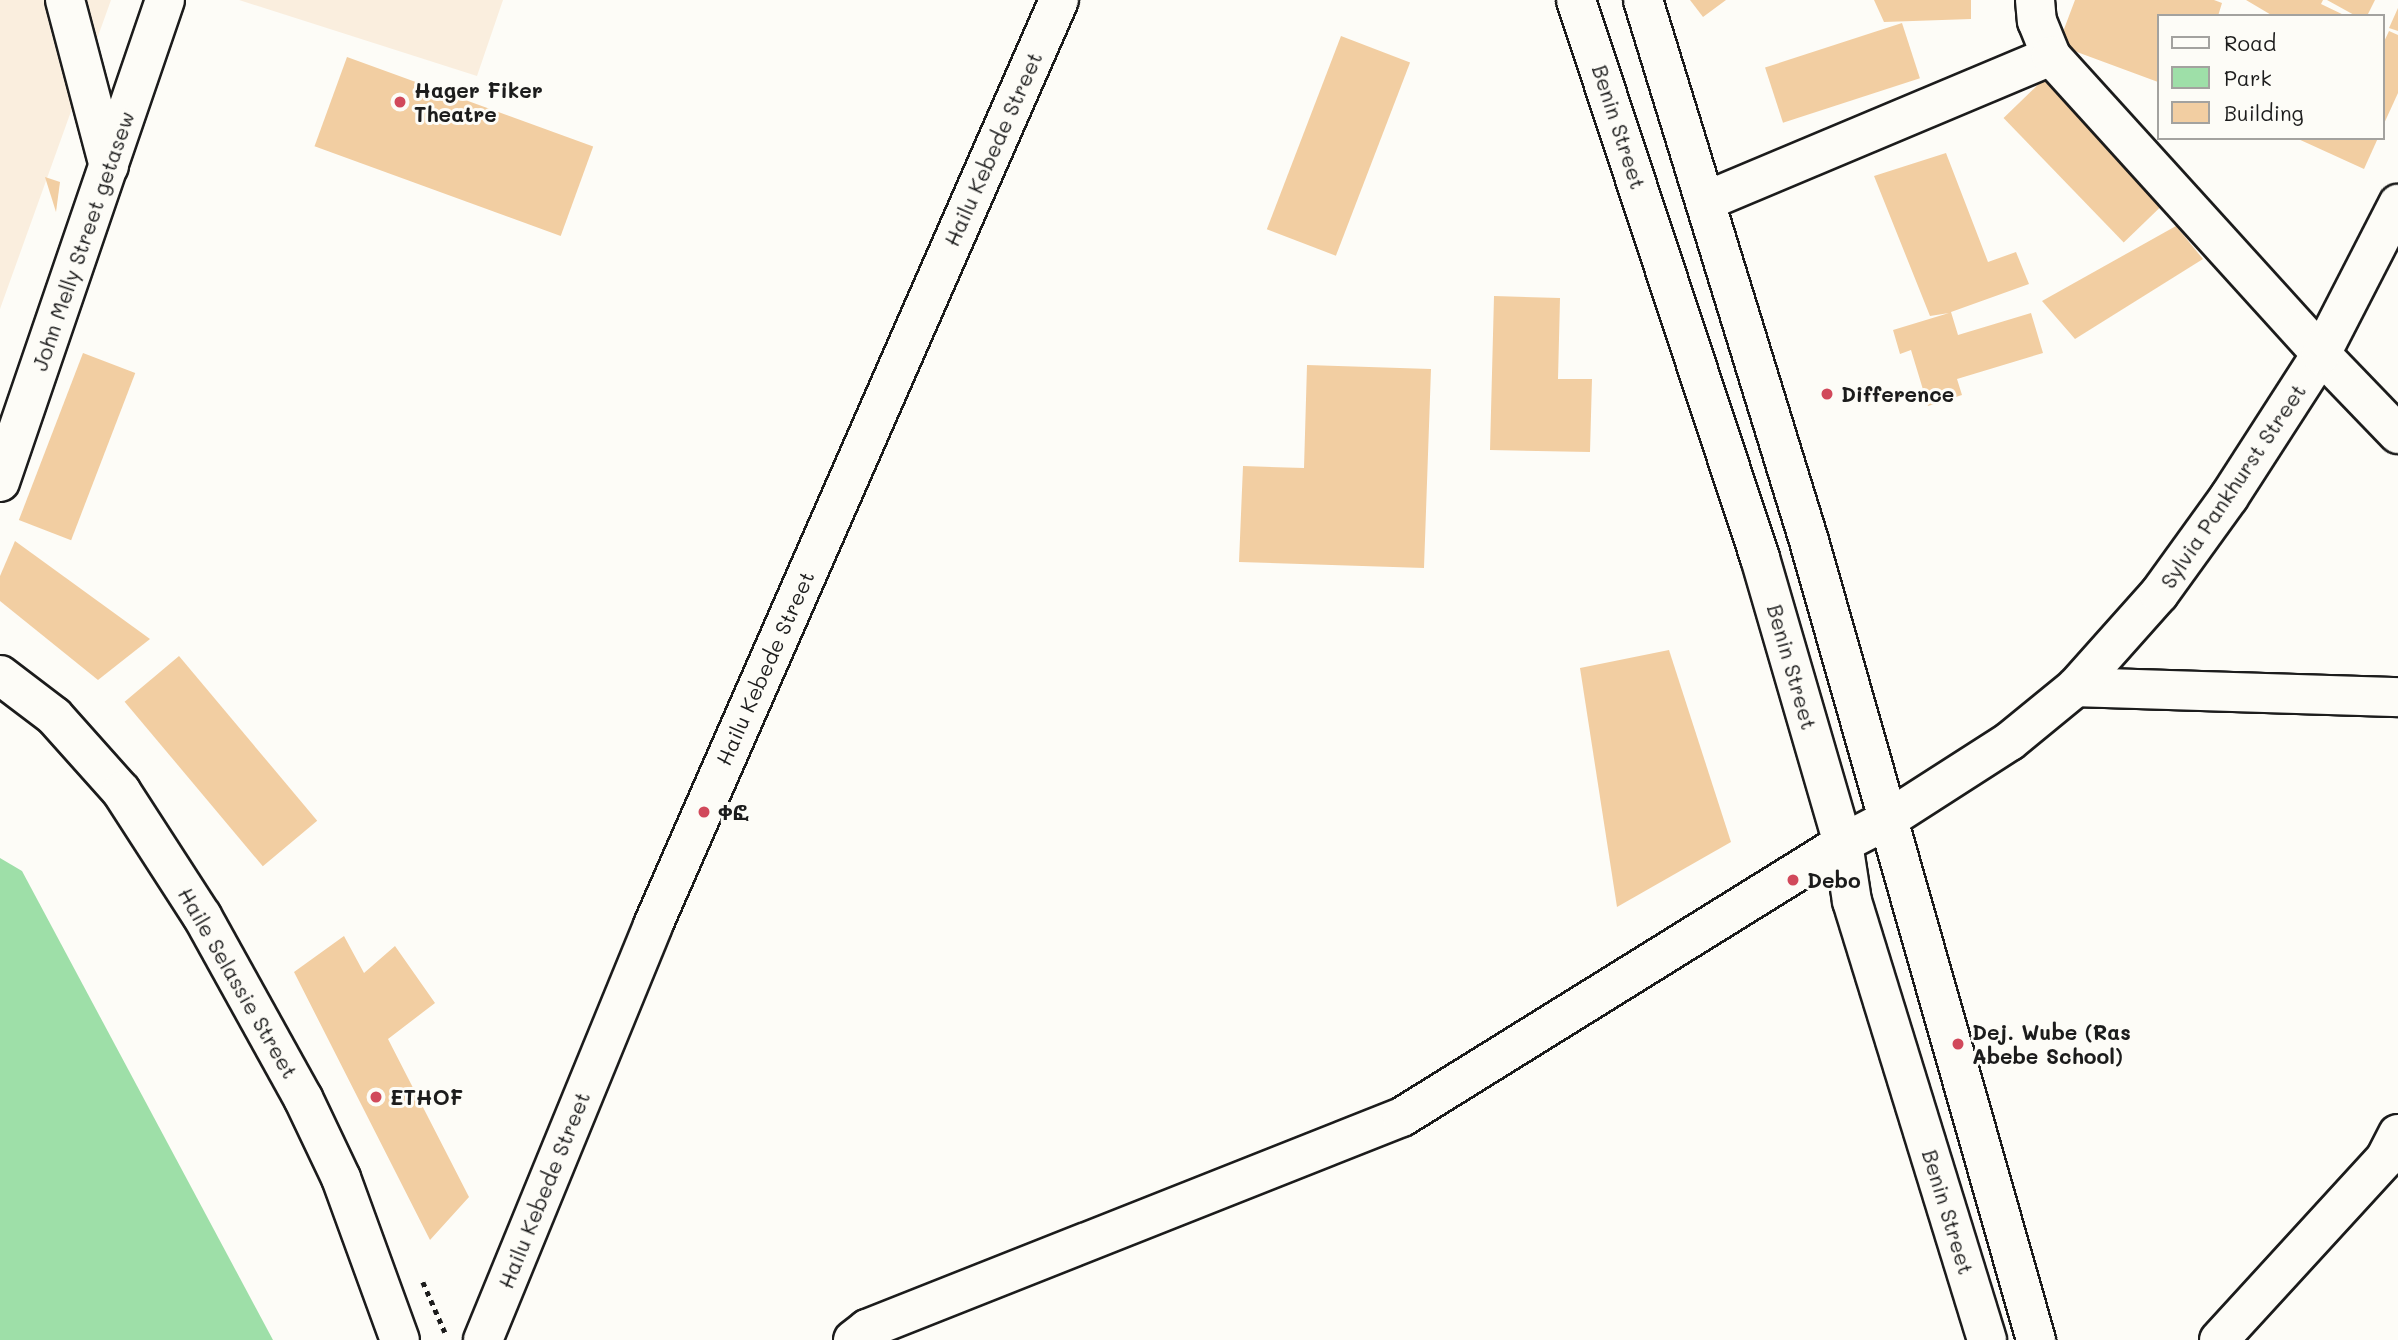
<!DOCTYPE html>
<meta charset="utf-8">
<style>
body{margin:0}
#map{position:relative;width:2398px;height:1340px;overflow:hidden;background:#fdfcf7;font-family:Mali,"Noto Sans Ethiopic",sans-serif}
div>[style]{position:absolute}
.built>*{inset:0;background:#faeede}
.green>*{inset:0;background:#9edfa8}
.building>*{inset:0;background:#f2cea2;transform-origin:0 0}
.path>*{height:4.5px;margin-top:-2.25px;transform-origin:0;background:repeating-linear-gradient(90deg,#1c1c1c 0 5px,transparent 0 10px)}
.roads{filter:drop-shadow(2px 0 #1c1c1c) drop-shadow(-2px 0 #1c1c1c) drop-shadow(0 2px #1c1c1c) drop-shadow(0 -2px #1c1c1c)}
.minor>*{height:38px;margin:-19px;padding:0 19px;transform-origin:19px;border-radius:19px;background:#fdfcf7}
.tertiary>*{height:38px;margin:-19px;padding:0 19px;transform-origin:19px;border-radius:19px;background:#fdfcf7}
.secondary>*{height:38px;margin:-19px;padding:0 19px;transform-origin:19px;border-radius:19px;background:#fdfcf7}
.primary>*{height:38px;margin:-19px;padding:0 19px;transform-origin:19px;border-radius:19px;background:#fdfcf7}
.dots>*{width:19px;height:19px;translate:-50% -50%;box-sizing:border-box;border:4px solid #fdfcf7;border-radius:50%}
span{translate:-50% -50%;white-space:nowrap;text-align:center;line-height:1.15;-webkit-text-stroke:6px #fdfcf7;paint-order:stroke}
.poi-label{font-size:21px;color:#1c1c1c;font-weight:700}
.left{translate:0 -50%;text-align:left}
.street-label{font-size:21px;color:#1c1c1c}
.legend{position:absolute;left:2157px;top:14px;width:228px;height:126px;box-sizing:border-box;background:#fdfcf7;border:2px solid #a3a29f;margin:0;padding:9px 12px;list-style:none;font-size:21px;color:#1c1c1c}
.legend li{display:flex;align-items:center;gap:14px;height:35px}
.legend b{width:35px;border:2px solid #a3a29f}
</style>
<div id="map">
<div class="built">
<i style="clip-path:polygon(0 0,111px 0,0 309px)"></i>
<i style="clip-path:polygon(239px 0,503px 0,477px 76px)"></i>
</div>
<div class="green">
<i style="clip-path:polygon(0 858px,22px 871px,273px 1340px,0 1340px)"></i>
</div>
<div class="building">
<i style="clip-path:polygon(1690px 0,1726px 0,1703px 17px)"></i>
<i style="clip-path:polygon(1874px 0,1971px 0,1971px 19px,1884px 22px)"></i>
<i style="clip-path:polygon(2075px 0,2214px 0,2222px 3px,2218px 16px,2158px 16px,2158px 82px,2058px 45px)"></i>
<i style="clip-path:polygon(2246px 0,2323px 0,2321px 4px,2346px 16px,2273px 16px)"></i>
<i style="clip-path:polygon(2327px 0,2375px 0,2367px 16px,2356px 16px)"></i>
<i style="clip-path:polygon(2398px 8px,2398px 31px,2389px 28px)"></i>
<i style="left:1902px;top:23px;width:58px;height:144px;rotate:72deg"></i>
<i style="clip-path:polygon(2389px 31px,2398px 35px,2398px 93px,2382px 128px,2382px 46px)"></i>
<i style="left:1341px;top:36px;width:74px;height:207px;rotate:21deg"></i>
<i style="left:347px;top:57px;width:262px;height:95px;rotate:20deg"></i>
<i style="left:2046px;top:77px;width:173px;height:59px;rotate:46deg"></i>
<i style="clip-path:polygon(2296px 138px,2378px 138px,2364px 169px)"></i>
<i style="clip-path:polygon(1946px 153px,1988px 262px,2016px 252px,2029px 284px,1951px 312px,1958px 335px,2031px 313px,2043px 353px,1957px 379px,1962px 395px,1928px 406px,1911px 350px,1900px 354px,1893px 330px,1949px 313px,1930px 316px,1874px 176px)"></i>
<i style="clip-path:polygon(45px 177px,60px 182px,56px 212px)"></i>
<i style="clip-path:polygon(2176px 226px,2203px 259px,2075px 339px,2042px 301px)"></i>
<i style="clip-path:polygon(1494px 296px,1560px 298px,1558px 379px,1592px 379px,1590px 452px,1490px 450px)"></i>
<i style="left:83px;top:353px;width:56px;height:179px;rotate:21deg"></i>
<i style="clip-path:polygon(1307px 365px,1431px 369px,1424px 568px,1239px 562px,1243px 466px,1304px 468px)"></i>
<i style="clip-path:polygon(15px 541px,150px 639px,98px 680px,0 601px,0 576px)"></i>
<i style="clip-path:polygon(1669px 650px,1731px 842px,1617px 907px,1580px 668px)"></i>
<i style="left:179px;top:656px;width:215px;height:71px;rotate:50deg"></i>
<i style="clip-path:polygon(344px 936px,364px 973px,395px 946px,435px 1003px,388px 1039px,469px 1197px,430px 1240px,294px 972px)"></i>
</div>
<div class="path">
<i style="left:423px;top:1282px;width:55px;rotate:66.3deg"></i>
</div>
<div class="roads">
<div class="minor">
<i style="left:65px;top:0;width:172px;rotate:75.2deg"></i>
<i style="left:2035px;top:0;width:21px;rotate:85deg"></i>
<i style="left:2037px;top:21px;width:38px;rotate:68deg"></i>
<i style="left:1706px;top:201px;width:374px;rotate:-22.8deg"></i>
<i style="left:2051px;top:56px;width:402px;rotate:47.8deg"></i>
<i style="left:2321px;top:354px;width:111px;rotate:46.1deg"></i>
<i style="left:2076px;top:687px;width:322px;rotate:1.8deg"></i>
<i style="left:853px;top:1340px;width:18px;rotate:-38deg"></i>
<i style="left:867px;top:1329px;width:575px;rotate:-21.62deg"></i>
<i style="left:1402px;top:1117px;width:519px;rotate:-31.85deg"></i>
<i style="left:2219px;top:1340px;width:246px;rotate:-47.5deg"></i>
<i style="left:2385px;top:1159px;width:28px;rotate:-63deg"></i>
</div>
<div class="tertiary">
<i style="left:1843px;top:843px;width:50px;rotate:-27.6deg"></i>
<i style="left:1887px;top:820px;width:146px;rotate:-32.7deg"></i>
<i style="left:2010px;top:741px;width:85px;rotate:-39.3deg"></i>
<i style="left:2076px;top:687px;width:125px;rotate:-48.3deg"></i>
<i style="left:2159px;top:594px;width:120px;rotate:-54.2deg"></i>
<i style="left:2229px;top:497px;width:170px;rotate:-57.2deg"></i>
<i style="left:2321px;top:354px;width:169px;rotate:-62.8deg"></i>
</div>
<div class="secondary">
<i style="left:0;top:482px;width:509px;rotate:-71.1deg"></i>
<i style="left:483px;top:1340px;width:448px;rotate:-67.7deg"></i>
<i style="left:653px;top:925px;width:1010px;rotate:-66.3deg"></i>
</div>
<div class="primary">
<i style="left:1576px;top:0;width:588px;rotate:71.75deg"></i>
<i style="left:1760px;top:558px;width:297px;rotate:73.8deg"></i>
<i style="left:1843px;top:843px;width:59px;rotate:81.2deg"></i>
<i style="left:1852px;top:901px;width:459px;rotate:72.9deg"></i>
<i style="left:1643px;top:0;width:566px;rotate:72.94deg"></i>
<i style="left:1809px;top:541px;width:831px;rotate:74.14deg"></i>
<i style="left:0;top:675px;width:68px;rotate:37.2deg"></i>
<i style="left:54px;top:716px;width:101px;rotate:48.2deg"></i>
<i style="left:121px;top:791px;width:149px;rotate:57.1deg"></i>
<i style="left:202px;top:916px;width:208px;rotate:61deg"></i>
<i style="left:303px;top:1098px;width:89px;rotate:64.6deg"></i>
<i style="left:341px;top:1178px;width:172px;rotate:70deg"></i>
</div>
</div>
<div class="dots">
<i style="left:400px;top:102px;background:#d1495b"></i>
<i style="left:1827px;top:394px;background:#d1495b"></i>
<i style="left:704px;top:812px;background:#d1495b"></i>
<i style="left:1793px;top:880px;background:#d1495b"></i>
<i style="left:1958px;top:1044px;background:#d1495b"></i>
<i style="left:376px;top:1097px;background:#d1495b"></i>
</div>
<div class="poi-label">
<span class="left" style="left:414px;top:102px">Hager Fiker<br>Theatre</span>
<span class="left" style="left:1841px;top:394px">Difference</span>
<span class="left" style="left:718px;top:812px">ቀፎ</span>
<span class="left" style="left:1807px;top:880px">Debo</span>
<span class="left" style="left:1972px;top:1044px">Dej. Wube (Ras<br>Abebe School)</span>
<span class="left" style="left:390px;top:1097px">ETHOF</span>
</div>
<div class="street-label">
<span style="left:1619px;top:127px;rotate:72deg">Benin Street</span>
<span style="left:993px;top:149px;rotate:-66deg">Hailu Kebede Street</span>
<span style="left:83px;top:241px;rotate:-71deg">John Melly Street getasew</span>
<span style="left:2233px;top:486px;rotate:-56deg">Sylvia Pankhurst Street</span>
<span style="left:1792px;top:667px;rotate:74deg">Benin Street</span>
<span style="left:765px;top:668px;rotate:-66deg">Hailu Kebede Street</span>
<span style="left:238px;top:983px;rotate:60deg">Haile Selassie Street</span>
<span style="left:544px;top:1190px;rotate:-68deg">Hailu Kebede Street</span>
<span style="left:1948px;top:1212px;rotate:73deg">Benin Street</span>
</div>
<ul class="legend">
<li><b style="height:9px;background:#fdfcf7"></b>Road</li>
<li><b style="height:19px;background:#9edfa8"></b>Park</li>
<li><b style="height:19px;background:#f2cea2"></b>Building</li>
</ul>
</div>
